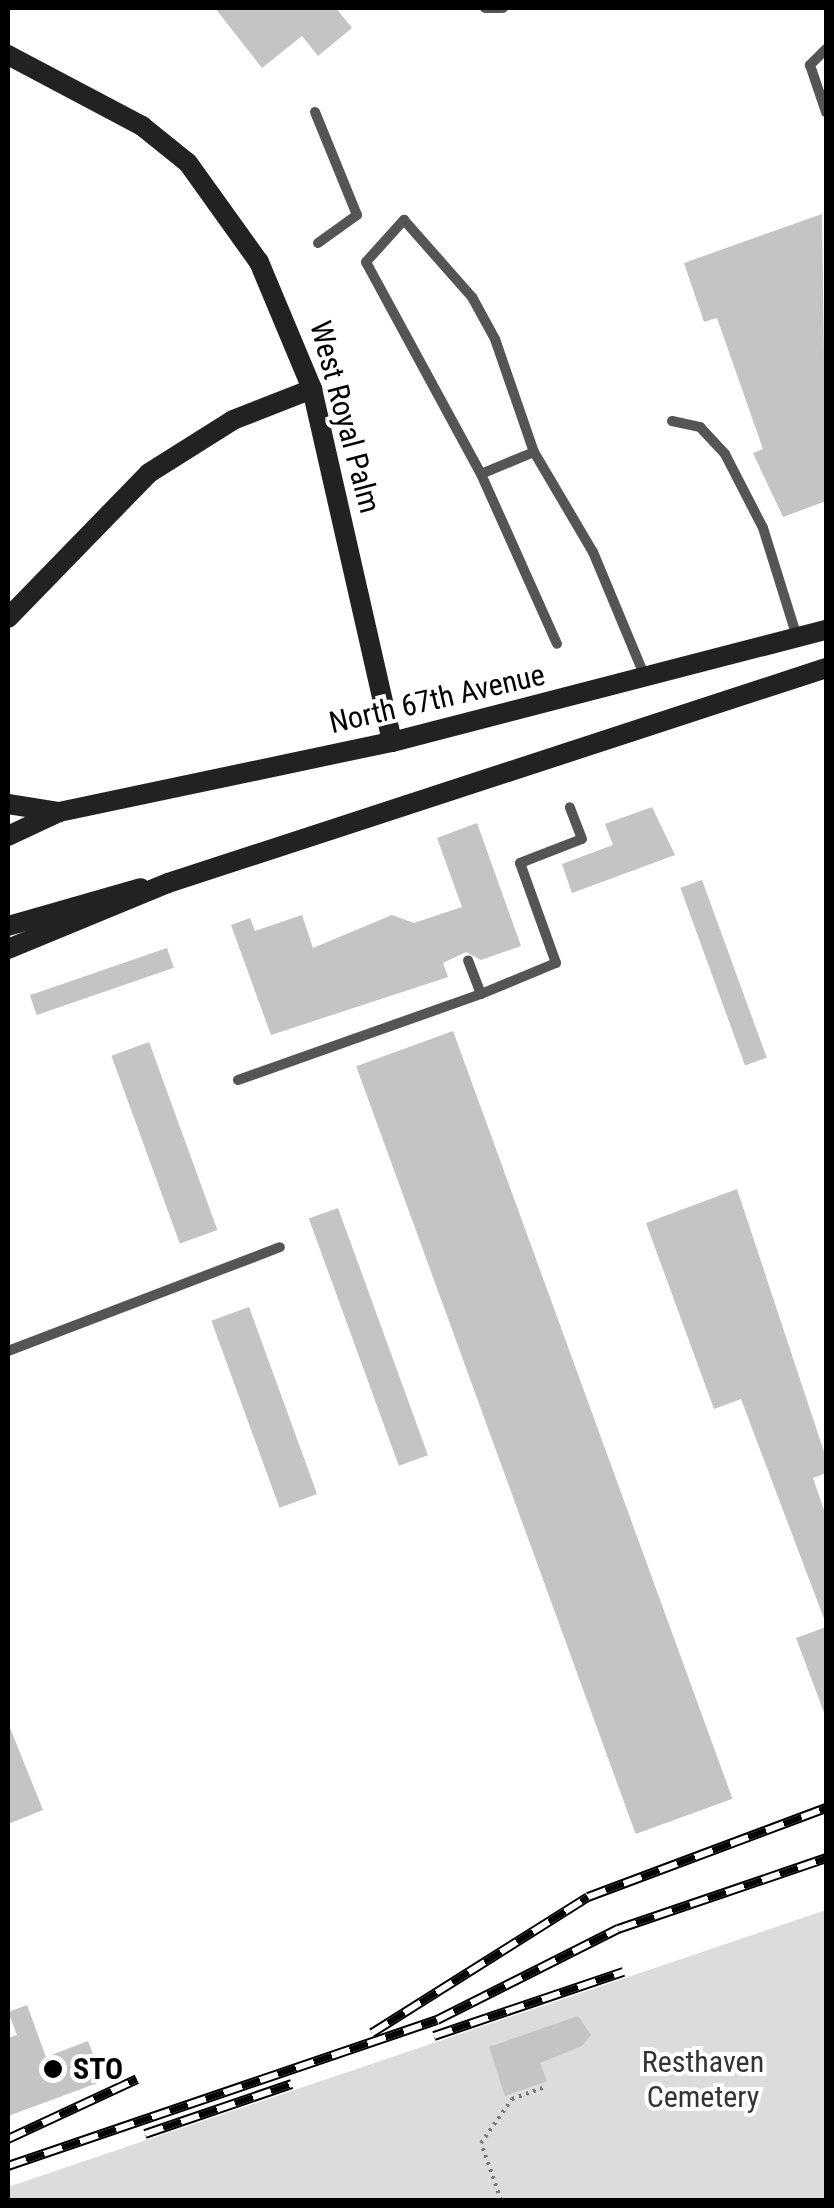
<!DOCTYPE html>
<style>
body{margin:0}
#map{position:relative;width:834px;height:2208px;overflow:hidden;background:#fff;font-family:"Roboto Condensed",sans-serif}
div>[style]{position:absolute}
.green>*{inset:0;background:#dcdcdc}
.building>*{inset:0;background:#c4c4c4;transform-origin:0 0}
.path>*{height:4px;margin-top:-2px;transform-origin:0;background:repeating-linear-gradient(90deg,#777 0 2.5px,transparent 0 7.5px)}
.service>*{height:10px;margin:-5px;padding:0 5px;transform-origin:5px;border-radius:5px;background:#555}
.secondary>*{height:20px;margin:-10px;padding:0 10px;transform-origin:10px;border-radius:10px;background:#222}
.rail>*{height:10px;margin-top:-5px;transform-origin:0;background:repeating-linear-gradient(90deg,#fff 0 19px,#000 0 38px);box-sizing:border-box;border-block:2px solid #000}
.dots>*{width:28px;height:28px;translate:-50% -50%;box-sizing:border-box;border:5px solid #fff;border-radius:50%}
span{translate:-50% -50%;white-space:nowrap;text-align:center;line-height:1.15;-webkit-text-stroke:8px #fff;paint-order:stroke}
.street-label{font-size:30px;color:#000}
.park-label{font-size:30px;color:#333}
.poi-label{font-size:30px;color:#000;font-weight:700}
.left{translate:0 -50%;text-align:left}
.frame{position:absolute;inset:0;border:10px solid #000;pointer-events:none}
</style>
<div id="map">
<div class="green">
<i style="clip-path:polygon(826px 1910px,826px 2200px,8px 2200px,8px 2187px)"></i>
</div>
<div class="building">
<i style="clip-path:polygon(215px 8px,336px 8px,352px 28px,318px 56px,302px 36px,262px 68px)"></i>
<i style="clip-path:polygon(822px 214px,826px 501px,783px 517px,753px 453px,763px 449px,717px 318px,704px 322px,684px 263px)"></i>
<i style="clip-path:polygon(652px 807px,675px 855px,572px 893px,562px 864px,613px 845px,605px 824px)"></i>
<i style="clip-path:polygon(477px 823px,521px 946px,481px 960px,466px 952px,443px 963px,448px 977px,271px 1035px,231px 925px,250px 918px,255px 931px,302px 915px,313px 948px,392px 915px,414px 923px,462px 907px,437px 838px)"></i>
<i style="left:702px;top:880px;width:189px;height:23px;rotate:70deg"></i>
<i style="left:167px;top:948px;width:21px;height:145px;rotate:71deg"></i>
<i style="left:453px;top:1031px;width:817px;height:103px;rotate:70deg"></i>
<i style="left:149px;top:1042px;width:200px;height:40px;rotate:70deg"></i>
<i style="clip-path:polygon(737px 1189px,826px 1458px,826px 1473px,813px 1478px,826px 1516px,826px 1624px,741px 1399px,714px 1409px,646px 1223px)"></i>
<i style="left:338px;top:1208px;width:263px;height:31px;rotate:70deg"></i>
<i style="left:249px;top:1307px;width:199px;height:40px;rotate:70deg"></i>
<i style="clip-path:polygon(826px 1627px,826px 1714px,825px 1715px,796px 1638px)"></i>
<i style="clip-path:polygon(8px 1723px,43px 1810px,8px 1824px)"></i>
<i style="clip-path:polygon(27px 2005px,46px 2057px,88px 2041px,103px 2081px,8px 2116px,8px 2038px,17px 2035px,8px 2012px)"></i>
<i style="clip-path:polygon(578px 2016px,591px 2035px,582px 2046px,540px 2063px,547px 2081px,505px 2096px,489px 2047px)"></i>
</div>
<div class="path">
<i style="left:501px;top:2200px;width:60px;rotate:-109.3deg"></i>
<i style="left:481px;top:2143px;width:54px;rotate:-54.8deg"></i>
<i style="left:512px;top:2099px;width:35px;rotate:-20deg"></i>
</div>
<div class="service">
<i style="left:485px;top:8px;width:18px"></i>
<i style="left:826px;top:49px;width:23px;rotate:135deg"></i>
<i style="left:810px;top:65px;width:50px;rotate:71.2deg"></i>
<i style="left:315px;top:112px;width:111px;rotate:67.8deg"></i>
<i style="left:357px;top:215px;width:48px;rotate:144.3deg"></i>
<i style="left:672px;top:421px;width:29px;rotate:12deg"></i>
<i style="left:700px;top:427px;width:37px;rotate:47deg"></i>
<i style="left:725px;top:454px;width:83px;rotate:62.8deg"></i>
<i style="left:763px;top:528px;width:114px;rotate:72.7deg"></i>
<i style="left:534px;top:452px;width:57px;rotate:157.5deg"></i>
<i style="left:481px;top:474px;width:241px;rotate:-118.5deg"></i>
<i style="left:366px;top:262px;width:57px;rotate:-47.9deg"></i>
<i style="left:404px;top:220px;width:103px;rotate:48.6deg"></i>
<i style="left:472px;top:297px;width:48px;rotate:61.3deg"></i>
<i style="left:495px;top:339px;width:120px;rotate:71deg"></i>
<i style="left:534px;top:452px;width:116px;rotate:59.5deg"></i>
<i style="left:593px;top:552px;width:135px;rotate:67.4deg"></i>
<i style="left:481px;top:474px;width:186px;rotate:65.9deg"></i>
<i style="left:481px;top:994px;width:81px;rotate:-22.5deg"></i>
<i style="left:556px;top:963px;width:106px;rotate:-109.8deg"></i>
<i style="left:520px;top:863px;width:66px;rotate:-21.2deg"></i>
<i style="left:582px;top:839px;width:34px;rotate:-111deg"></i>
<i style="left:238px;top:1080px;width:258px;rotate:-19.5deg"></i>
<i style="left:481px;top:994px;width:36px;rotate:-111deg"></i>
<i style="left:8px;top:1351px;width:291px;rotate:-20.9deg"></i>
</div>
<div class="secondary">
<i style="left:8px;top:55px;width:152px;rotate:27.9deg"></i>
<i style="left:142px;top:126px;width:59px;rotate:38.8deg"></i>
<i style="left:188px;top:163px;width:122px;rotate:54.4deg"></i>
<i style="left:259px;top:262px;width:138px;rotate:67.3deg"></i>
<i style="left:312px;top:389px;width:362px;rotate:77.2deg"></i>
<i style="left:8px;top:618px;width:202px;rotate:-45.8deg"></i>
<i style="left:149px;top:473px;width:99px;rotate:-32.2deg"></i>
<i style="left:233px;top:420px;width:85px;rotate:-21.4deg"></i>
<i style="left:8px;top:804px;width:52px;rotate:8.9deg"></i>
<i style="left:8px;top:836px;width:56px;rotate:-25.2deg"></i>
<i style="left:59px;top:812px;width:340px;rotate:-11.9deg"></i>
<i style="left:392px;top:742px;width:448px;rotate:-14.5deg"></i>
<i style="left:8px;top:926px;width:138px;rotate:-15.9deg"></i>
<i style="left:8px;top:949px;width:173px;rotate:-22.4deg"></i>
<i style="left:168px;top:883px;width:692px;rotate:-18.09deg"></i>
</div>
<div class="rail">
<i style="left:372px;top:2033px;width:255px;rotate:-32.2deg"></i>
<i style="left:588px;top:1897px;width:254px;rotate:-20.5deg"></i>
<i style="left:434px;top:2036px;width:200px;rotate:-18.7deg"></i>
<i style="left:145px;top:2134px;width:155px;rotate:-18.8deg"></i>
<i style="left:8px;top:2139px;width:142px;rotate:-24.9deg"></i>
<i style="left:8px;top:2166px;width:453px;rotate:-18.8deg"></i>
<i style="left:437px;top:2020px;width:203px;rotate:-26.7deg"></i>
<i style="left:618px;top:1929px;width:220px;rotate:-18.8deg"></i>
</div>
<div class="dots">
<i style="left:53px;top:2069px;background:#000"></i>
</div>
<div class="street-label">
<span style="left:345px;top:417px;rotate:75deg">West Royal Palm</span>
<span style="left:437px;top:699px;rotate:-13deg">North 67th Avenue</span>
</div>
<div class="park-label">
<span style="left:703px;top:2079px">Resthaven<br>Cemetery</span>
</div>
<div class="poi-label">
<span class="left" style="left:73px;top:2069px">STO</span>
</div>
<div class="frame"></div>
</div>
